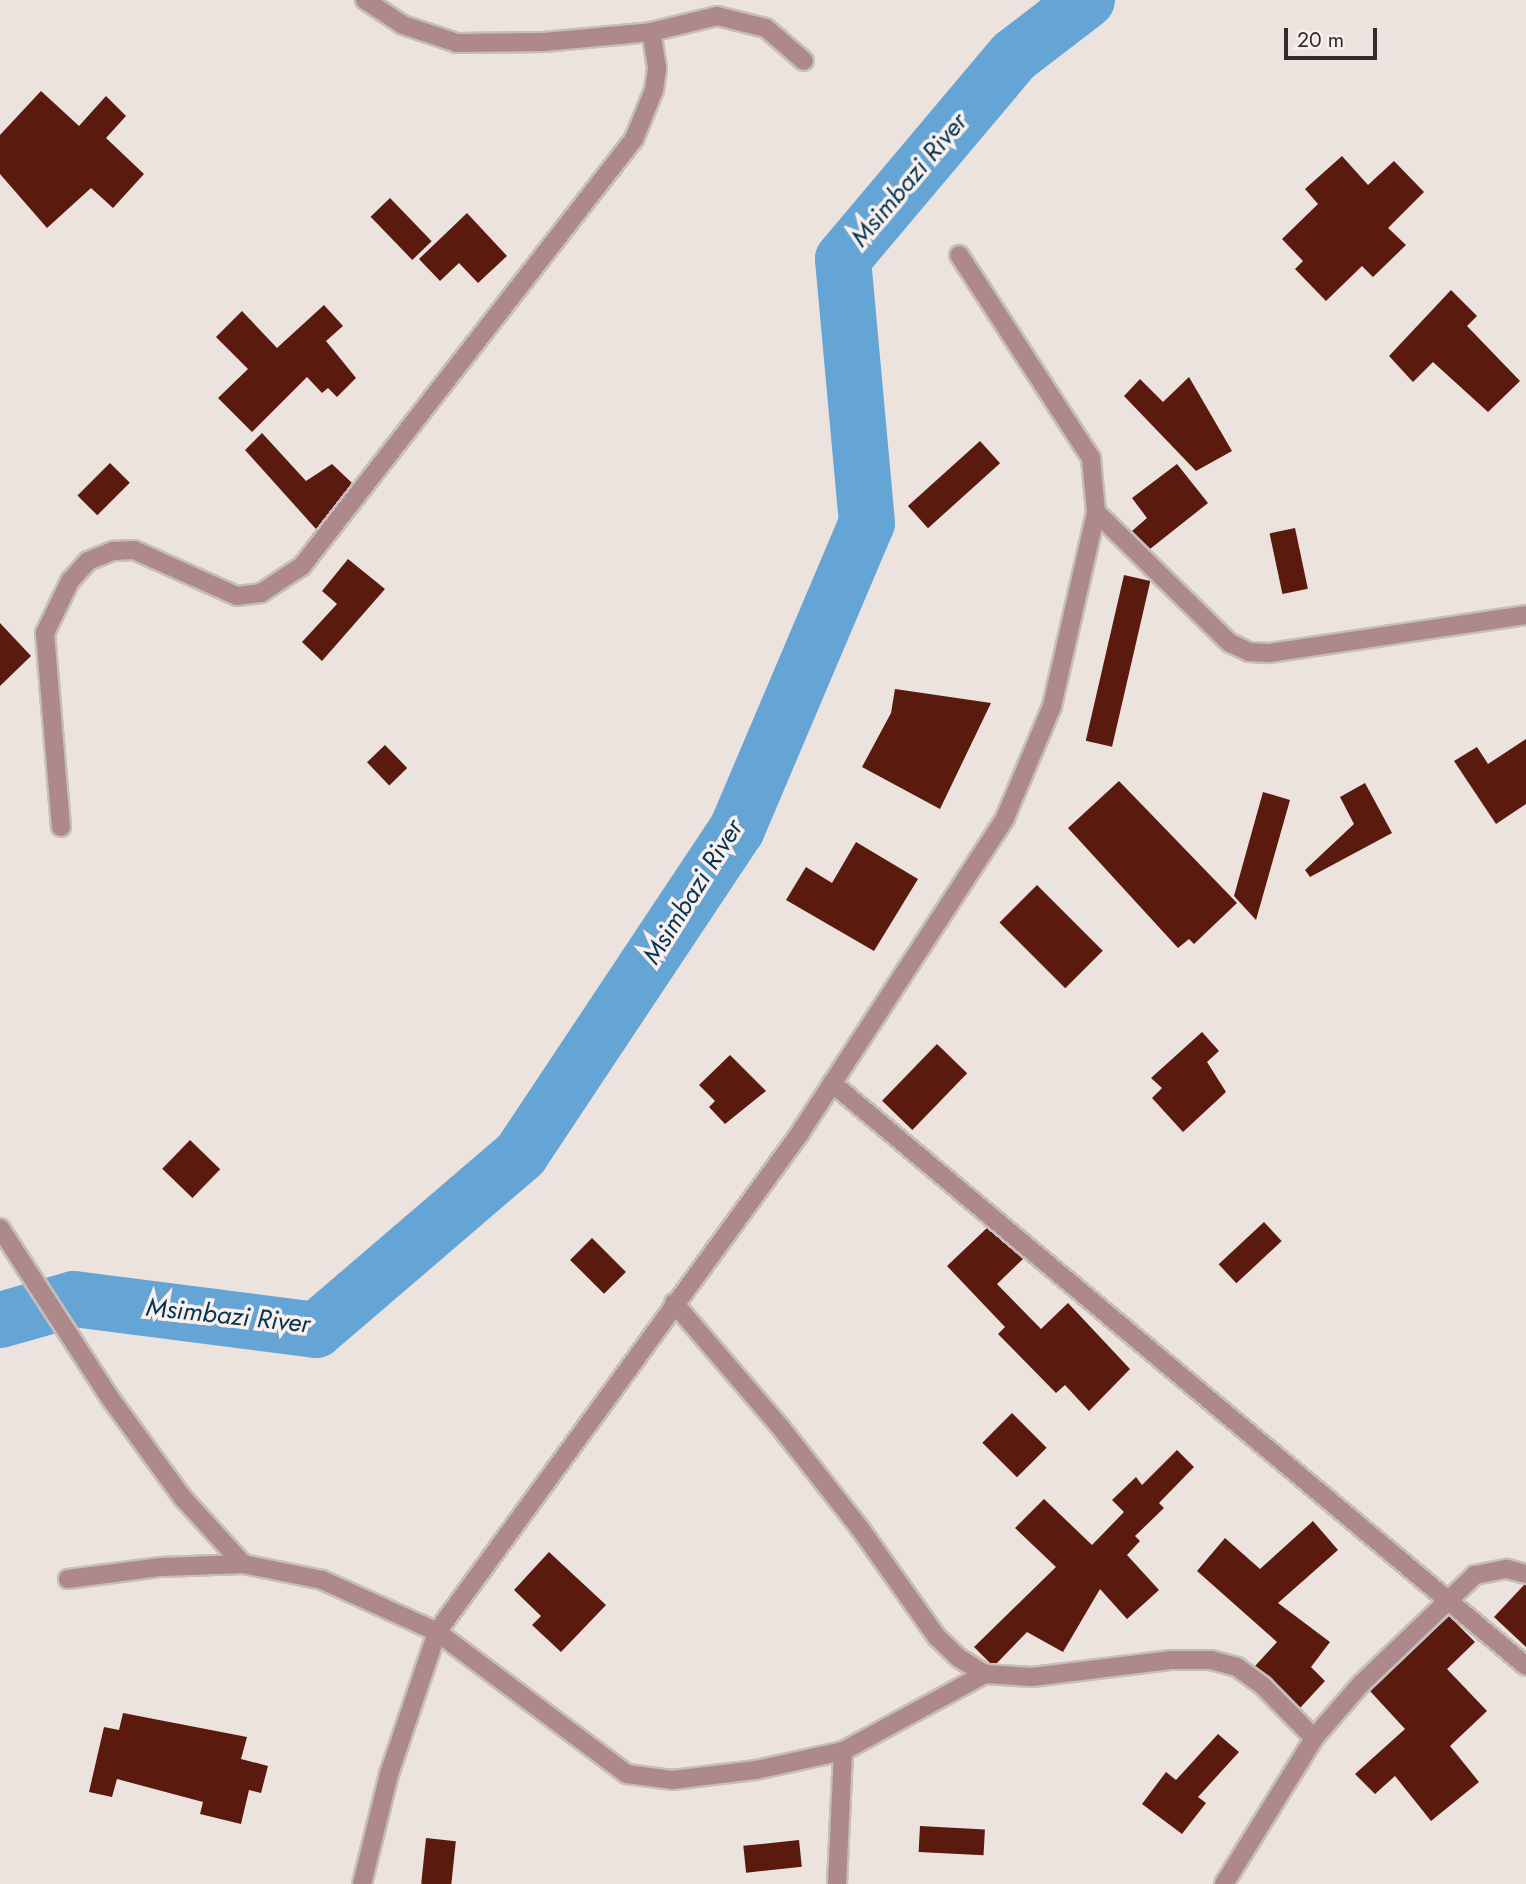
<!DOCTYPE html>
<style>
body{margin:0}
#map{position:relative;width:1526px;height:1884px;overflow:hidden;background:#ece2de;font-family:Jost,sans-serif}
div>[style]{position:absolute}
.river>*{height:56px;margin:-28px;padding:0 28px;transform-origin:28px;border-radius:28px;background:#65a5d6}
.building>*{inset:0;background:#5b1a0e;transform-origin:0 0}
.roads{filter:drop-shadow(2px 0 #c6beba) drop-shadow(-2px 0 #c6beba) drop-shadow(0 2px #c6beba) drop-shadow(0 -2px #c6beba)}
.minor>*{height:18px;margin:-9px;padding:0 9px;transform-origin:9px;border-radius:9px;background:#ad898c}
span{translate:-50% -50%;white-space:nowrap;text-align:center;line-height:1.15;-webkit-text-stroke:7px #faefeb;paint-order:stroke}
.water-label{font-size:26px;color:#013657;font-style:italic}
.scale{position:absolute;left:1284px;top:28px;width:93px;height:32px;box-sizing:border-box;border:4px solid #302c2b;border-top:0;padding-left:9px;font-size:21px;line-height:24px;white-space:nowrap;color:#302c2b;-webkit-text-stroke:5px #faefeb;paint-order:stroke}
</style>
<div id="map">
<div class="river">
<i style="left:0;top:1320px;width:77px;rotate:-15.8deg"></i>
<i style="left:74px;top:1299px;width:244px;rotate:7.3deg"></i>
<i style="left:316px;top:1330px;width:270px;rotate:-40.6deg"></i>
<i style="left:521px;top:1154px;width:390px;rotate:-56.4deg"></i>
<i style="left:737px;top:829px;width:332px;rotate:-67deg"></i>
<i style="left:867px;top:523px;width:265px;rotate:-95.2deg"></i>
<i style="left:843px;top:259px;width:265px;rotate:-49.9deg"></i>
<i style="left:1014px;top:56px;width:92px;rotate:-37.5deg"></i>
</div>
<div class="building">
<i style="clip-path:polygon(41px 91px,79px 126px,106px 96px,126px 116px,106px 138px,144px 174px,113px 208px,91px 188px,47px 228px,0 174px,0 135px)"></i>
<i style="clip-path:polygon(1342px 156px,1368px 185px,1394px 161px,1424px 192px,1388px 228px,1406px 245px,1373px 277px,1362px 266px,1326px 301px,1295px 269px,1303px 261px,1282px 239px,1318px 204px,1305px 189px)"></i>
<i style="left:390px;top:198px;width:60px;height:27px;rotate:46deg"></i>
<i style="clip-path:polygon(467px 213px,507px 256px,478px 283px,459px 263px,440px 281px,419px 259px)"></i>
<i style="clip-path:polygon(1451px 290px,1477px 316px,1467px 326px,1520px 381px,1488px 412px,1433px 362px,1413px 382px,1389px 356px)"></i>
<i style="clip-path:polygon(324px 305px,343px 326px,326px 341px,356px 378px,337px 397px,328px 388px,322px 393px,307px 377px,252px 432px,218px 398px,248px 369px,216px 337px,242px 311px,277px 348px)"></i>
<i style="clip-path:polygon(1189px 377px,1232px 451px,1196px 471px,1124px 396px,1140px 379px,1163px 402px)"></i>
<i style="clip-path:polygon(262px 433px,306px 481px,332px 464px,352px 483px,316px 529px,245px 450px)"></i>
<i style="left:980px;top:441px;width:30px;height:97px;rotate:48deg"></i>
<i style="left:110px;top:463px;width:28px;height:46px;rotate:45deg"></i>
<i style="clip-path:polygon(1177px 464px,1208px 503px,1150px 549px,1132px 531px,1147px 518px,1132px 498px)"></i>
<i style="left:1295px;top:528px;width:62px;height:26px;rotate:78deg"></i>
<i style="clip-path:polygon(348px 559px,385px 589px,322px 661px,302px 642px,337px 604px,322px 591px)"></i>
<i style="left:1124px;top:575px;width:27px;height:170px;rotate:13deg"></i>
<i style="clip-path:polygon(0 623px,31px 656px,0 686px)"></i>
<i style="clip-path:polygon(895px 689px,991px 703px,940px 809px,862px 767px,891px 713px)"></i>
<i style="clip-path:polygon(1526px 739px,1526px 804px,1496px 824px,1454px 761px,1477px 747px,1488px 764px)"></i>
<i style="left:385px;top:745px;width:32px;height:25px;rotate:46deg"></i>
<i style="clip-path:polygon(1119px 781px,1237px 903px,1194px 944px,1189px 939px,1178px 948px,1068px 828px)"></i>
<i style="clip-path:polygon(1365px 783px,1392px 833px,1310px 877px,1305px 870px,1354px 824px,1340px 797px)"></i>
<i style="clip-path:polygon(1263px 792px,1290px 800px,1256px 920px,1234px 896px)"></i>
<i style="clip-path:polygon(856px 842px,918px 879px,874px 951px,786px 900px,806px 867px,832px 883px)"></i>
<i style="left:1037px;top:885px;width:93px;height:53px;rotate:45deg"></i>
<i style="clip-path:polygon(1202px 1032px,1219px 1051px,1207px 1062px,1226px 1092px,1183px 1132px,1152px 1098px,1162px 1088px,1151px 1078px)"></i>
<i style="left:937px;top:1044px;width:42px;height:79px;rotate:44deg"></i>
<i style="clip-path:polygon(730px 1055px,766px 1091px,725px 1124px,709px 1107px,715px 1101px,699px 1085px)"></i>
<i style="left:190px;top:1140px;width:42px;height:40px;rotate:44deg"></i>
<i style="left:1264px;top:1222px;width:26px;height:62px;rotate:47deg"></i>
<i style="clip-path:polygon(987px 1228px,1023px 1259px,997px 1284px,1041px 1329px,1068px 1303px,1130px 1369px,1089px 1411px,1065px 1385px,1056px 1393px,998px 1334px,1005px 1327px,947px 1266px)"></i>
<i style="left:592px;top:1238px;width:48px;height:31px;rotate:45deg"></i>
<i style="left:1012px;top:1413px;width:49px;height:42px;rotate:45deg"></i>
<i style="clip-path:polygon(1177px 1450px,1194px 1467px,1159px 1503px,1164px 1508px,1135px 1536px,1140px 1541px,1127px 1555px,1159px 1590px,1127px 1619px,1100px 1589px,1063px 1652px,1027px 1632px,997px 1663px,990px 1663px,974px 1647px,1056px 1567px,1015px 1528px,1044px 1499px,1092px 1545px,1124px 1512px,1112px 1500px,1136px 1477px,1142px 1485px)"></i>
<i style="clip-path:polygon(1313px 1521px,1338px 1550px,1278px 1603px,1330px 1642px,1311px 1667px,1325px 1681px,1300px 1708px,1255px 1666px,1277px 1642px,1197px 1571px,1225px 1538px,1260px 1569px)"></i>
<i style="clip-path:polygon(549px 1552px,606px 1605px,561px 1652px,532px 1625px,541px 1616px,514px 1590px)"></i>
<i style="clip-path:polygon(1524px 1585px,1526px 1585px,1526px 1647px,1494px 1617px)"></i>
<i style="clip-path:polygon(1449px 1616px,1475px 1642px,1447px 1669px,1487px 1711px,1450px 1746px,1479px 1782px,1431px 1821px,1395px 1776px,1375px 1794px,1355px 1774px,1405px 1729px,1370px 1691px)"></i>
<i style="clip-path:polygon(123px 1713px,247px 1737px,241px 1759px,268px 1766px,261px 1793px,249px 1790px,241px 1824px,200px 1814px,203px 1802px,117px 1779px,112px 1797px,89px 1792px,104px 1727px,119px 1730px)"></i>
<i style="clip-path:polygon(1218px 1734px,1239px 1752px,1198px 1797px,1206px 1803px,1182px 1834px,1142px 1804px,1166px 1772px,1176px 1780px)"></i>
<i style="left:920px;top:1826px;width:65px;height:26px;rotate:3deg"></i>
<i style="left:426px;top:1838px;width:30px;height:46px;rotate:6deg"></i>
<i style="left:799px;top:1840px;width:27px;height:56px;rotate:84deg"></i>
</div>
<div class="roads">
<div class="minor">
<i style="left:365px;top:0;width:45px;rotate:33.3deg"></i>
<i style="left:403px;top:25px;width:57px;rotate:18.4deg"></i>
<i style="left:457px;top:43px;width:87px;rotate:-0.7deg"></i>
<i style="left:544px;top:42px;width:107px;rotate:-5.3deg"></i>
<i style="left:651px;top:32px;width:68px;rotate:-13.6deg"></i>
<i style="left:717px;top:16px;width:50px;rotate:13.8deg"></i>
<i style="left:766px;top:28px;width:50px;rotate:41deg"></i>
<i style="left:1096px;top:512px;width:187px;rotate:44.4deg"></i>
<i style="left:1230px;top:643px;width:21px;rotate:25deg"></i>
<i style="left:1249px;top:652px;width:20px;rotate:3deg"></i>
<i style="left:1269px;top:653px;width:260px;rotate:-8.4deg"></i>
<i style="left:61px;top:827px;width:195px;rotate:-94.7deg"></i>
<i style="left:45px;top:633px;width:58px;rotate:-64.3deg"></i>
<i style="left:70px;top:581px;width:27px;rotate:-48deg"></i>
<i style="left:88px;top:561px;width:27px;rotate:-22deg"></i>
<i style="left:113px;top:551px;width:21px;rotate:-3deg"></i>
<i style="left:134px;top:550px;width:113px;rotate:24.1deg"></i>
<i style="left:237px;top:596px;width:24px;rotate:-7deg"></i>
<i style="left:261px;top:593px;width:49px;rotate:-33.4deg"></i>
<i style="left:302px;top:566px;width:541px;rotate:-52.13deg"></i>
<i style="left:634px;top:139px;width:53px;rotate:-67.8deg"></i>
<i style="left:654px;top:90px;width:22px;rotate:-82deg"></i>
<i style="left:657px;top:68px;width:36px;rotate:-99deg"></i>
<i style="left:832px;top:1083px;width:906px;rotate:40.03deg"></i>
<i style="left:0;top:1228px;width:202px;rotate:57.1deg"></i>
<i style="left:110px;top:1398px;width:124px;rotate:53.9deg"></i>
<i style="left:183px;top:1498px;width:89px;rotate:47.7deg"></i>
<i style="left:674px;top:1303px;width:165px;rotate:49.4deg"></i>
<i style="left:781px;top:1428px;width:126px;rotate:51.8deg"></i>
<i style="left:859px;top:1527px;width:135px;rotate:54.7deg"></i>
<i style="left:937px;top:1637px;width:30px;rotate:44deg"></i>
<i style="left:959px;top:1658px;width:31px;rotate:32deg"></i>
<i style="left:985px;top:1674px;width:47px;rotate:3.7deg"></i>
<i style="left:1032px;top:1677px;width:139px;rotate:-7deg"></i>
<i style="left:1170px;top:1660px;width:41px"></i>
<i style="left:1211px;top:1660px;width:27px;rotate:15deg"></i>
<i style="left:1237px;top:1667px;width:32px;rotate:36deg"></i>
<i style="left:1263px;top:1686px;width:73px;rotate:45.6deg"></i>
<i style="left:68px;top:1579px;width:94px;rotate:-7.4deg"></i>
<i style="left:161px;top:1567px;width:82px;rotate:-2.1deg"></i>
<i style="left:243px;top:1564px;width:81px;rotate:11.4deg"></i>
<i style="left:322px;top:1580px;width:126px;rotate:24.3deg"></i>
<i style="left:437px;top:1632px;width:237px;rotate:36.8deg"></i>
<i style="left:627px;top:1774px;width:45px;rotate:7.6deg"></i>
<i style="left:672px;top:1780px;width:85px;rotate:-6.8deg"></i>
<i style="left:756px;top:1770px;width:89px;rotate:-12.3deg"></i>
<i style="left:843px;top:1751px;width:162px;rotate:-28.5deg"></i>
<i style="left:362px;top:1884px;width:113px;rotate:-76.2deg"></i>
<i style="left:389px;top:1774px;width:150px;rotate:-71.3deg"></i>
<i style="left:437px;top:1632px;width:613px;rotate:-53.95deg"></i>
<i style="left:798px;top:1136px;width:379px;rotate:-56.9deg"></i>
<i style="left:1005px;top:818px;width:121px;rotate:-67.2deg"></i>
<i style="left:1052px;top:706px;width:199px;rotate:-77.2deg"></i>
<i style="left:1096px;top:512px;width:54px;rotate:-95.3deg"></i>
<i style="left:1091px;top:458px;width:242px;rotate:-123deg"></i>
<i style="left:837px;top:1884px;width:133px;rotate:-87.4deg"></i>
<i style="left:1224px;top:1884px;width:172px;rotate:-58.3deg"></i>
<i style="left:1314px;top:1738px;width:72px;rotate:-49deg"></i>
<i style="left:1361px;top:1684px;width:158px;rotate:-43.7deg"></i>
<i style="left:1475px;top:1575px;width:33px;rotate:-11deg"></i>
<i style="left:1507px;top:1569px;width:20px;rotate:15deg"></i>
</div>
</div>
<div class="water-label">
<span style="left:909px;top:180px;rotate:-50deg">Msimbazi River</span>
<span style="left:693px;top:892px;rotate:-58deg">Msimbazi River</span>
<span style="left:228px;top:1316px;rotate:6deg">Msimbazi River</span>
</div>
<div class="scale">20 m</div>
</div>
